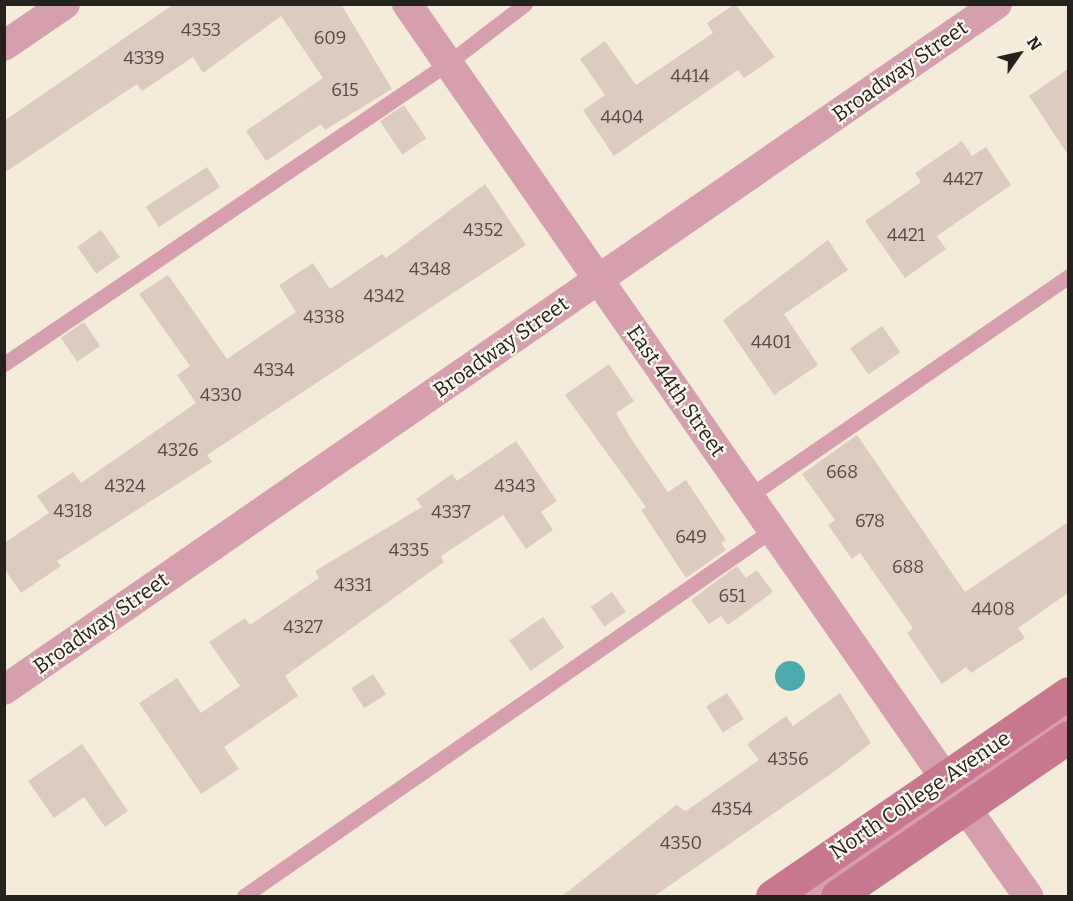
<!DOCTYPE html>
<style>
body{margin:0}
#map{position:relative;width:1073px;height:901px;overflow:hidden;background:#f4ebd9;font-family:Bitter,serif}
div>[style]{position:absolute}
.water>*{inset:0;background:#4babad}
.round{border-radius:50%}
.building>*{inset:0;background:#decbc0;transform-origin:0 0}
.lane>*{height:15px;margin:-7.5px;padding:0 7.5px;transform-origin:7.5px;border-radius:7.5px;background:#d69fad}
.street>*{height:30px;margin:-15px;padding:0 15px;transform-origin:15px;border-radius:15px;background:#d69fad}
.secondary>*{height:33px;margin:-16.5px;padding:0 16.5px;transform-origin:16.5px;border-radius:16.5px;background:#c7788e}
span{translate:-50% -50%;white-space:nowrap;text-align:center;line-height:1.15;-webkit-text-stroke:4.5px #fef9ee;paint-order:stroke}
.number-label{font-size:18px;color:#534c44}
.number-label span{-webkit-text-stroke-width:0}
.street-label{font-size:21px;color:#25221b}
.frame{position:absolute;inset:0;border:6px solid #25221b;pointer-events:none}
.north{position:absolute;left:989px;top:24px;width:60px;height:60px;-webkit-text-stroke:4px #fef9ee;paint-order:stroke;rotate:56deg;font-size:16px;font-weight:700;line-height:24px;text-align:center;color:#25221b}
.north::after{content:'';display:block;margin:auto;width:21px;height:27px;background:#25221b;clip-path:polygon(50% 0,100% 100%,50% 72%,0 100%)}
</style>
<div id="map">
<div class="water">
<i class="round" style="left:775px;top:661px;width:30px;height:30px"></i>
</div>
<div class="building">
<i style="clip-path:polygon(174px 4px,341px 4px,392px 89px,325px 130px,321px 124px,266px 161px,246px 131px,323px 78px,281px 16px,203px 73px,193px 57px,142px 91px,137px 84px,4px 173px,4px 121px)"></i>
<i style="clip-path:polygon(735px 4px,775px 57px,744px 78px,738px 70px,614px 156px,583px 110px,605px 95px,580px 59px,605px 41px,636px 85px,713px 33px,707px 23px)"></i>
<i style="clip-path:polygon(1068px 69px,1068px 155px,1029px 96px)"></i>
<i style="left:404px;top:105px;width:40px;height:29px;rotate:56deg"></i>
<i style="clip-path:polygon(962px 141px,972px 156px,986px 147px,1011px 185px,937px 236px,946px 249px,905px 278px,865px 221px,921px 182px,915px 173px)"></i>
<i style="left:207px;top:167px;width:24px;height:73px;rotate:57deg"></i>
<i style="clip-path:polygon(485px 184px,526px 245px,207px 455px,212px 462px,57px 561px,61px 566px,21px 593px,4px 568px,4px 543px,49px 513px,37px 496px,73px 472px,81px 483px,196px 403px,177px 375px,190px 366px,139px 294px,168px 275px,227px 359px,296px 312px,279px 285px,313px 263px,330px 289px,382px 254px,386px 258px)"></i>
<i style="left:101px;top:230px;width:33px;height:29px;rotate:55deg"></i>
<i style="clip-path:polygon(828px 240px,848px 270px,784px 314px,818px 365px,774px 395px,723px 320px)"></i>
<i style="left:84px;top:322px;width:29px;height:28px;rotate:56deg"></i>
<i style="left:882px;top:326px;width:32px;height:39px;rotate:55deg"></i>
<i style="clip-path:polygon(609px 364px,634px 401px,616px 413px,632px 440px,668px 492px,686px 480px,726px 540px,721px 543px,726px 550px,686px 578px,641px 510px,646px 507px,565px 395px)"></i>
<i style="clip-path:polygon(857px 435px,965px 592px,1068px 522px,1068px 593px,1018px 628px,1025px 638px,971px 673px,966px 667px,942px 684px,907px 633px,913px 628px,860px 553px,852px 559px,828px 525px,835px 520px,802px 474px)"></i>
<i style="clip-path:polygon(516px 441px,557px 501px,541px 512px,553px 530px,526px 549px,503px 515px,441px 556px,444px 562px,285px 676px,298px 696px,224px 747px,239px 769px,201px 794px,139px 703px,177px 678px,201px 713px,240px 686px,209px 642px,245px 618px,250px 625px,319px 578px,315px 571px,422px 507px,416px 499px,452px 474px,457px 481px)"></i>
<i style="clip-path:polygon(737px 566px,746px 578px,757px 570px,773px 592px,728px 625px,721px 616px,709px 624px,691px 600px)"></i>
<i style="left:612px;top:592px;width:24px;height:26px;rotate:55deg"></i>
<i style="left:543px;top:617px;width:37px;height:41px;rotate:55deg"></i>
<i style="left:373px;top:674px;width:24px;height:26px;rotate:57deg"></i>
<i style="left:727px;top:693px;width:31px;height:25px;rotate:57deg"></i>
<i style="clip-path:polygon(840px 693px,871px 743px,832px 773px,653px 897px,561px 897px,676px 805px,686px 811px,759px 760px,747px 744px,786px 716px,793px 726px)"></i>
<i style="clip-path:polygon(82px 744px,128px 811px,105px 827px,84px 797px,54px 818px,28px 781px)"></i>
</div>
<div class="lane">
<i style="left:4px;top:364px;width:536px;rotate:-34.13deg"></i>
<i style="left:448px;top:63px;width:97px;rotate:-37.5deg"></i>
<i style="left:749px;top:496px;width:387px;rotate:-34.5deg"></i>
<i style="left:244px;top:896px;width:642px;rotate:-34.73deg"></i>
<i style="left:804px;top:896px;width:320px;rotate:-34.4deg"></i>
</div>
<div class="street">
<i style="left:407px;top:4px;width:943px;rotate:55.2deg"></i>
<i style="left:4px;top:46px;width:74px;rotate:-34.5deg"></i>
<i style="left:4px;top:690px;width:1207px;rotate:-34.64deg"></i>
<i style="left:966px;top:808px;width:108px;rotate:54.8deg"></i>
</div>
<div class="secondary">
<i style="left:772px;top:896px;width:359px;rotate:-34.4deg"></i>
<i style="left:837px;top:896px;width:280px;rotate:-34.5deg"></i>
</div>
<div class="number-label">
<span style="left:201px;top:30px">4353</span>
<span style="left:330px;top:38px">609</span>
<span style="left:144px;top:58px">4339</span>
<span style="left:690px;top:76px">4414</span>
<span style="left:345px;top:90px">615</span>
<span style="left:622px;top:117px">4404</span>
<span style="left:963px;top:179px">4427</span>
<span style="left:483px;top:230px">4352</span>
<span style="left:906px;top:235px">4421</span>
<span style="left:430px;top:269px">4348</span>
<span style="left:384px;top:296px">4342</span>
<span style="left:324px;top:317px">4338</span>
<span style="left:771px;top:342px">4401</span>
<span style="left:274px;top:370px">4334</span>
<span style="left:221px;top:395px">4330</span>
<span style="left:178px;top:450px">4326</span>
<span style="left:842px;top:472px">668</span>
<span style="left:125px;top:486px">4324</span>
<span style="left:515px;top:486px">4343</span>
<span style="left:73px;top:511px">4318</span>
<span style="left:451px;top:512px">4337</span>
<span style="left:870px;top:521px">678</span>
<span style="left:691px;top:537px">649</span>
<span style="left:409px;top:550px">4335</span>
<span style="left:908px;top:567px">688</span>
<span style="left:353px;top:585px">4331</span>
<span style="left:732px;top:596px">651</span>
<span style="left:993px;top:609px">4408</span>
<span style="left:303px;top:627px">4327</span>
<span style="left:788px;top:759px">4356</span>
<span style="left:732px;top:809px">4354</span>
<span style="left:681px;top:843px">4350</span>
</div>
<div class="street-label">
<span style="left:900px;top:71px;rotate:-35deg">Broadway Street</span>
<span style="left:501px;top:347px;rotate:-35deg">Broadway Street</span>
<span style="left:676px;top:391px;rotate:55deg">East 44th Street</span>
<span style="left:101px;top:623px;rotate:-35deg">Broadway Street</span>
<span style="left:920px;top:795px;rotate:-34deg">North College Avenue</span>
</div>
<div class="frame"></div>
<div class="north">N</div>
</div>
